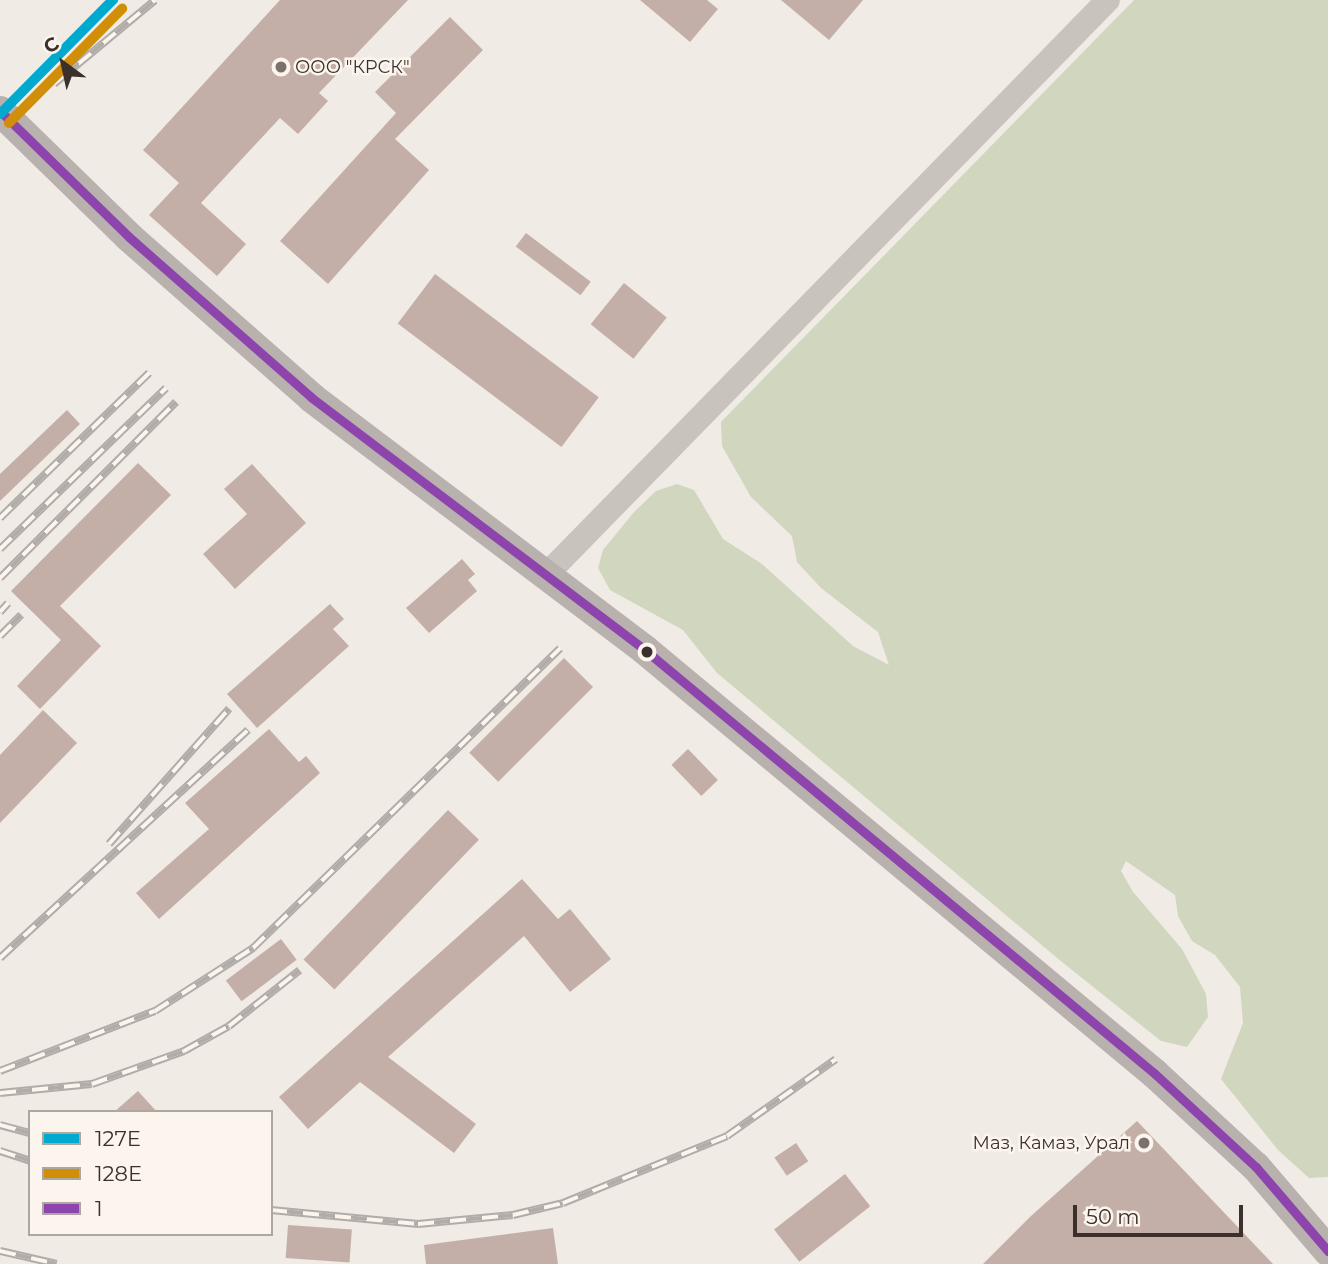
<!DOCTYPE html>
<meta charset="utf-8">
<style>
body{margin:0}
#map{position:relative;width:1328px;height:1264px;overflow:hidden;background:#f0ebe5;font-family:Montserrat,sans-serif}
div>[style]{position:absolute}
.green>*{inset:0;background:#d1d6bf}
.building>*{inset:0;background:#c3afa7;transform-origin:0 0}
.minor>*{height:24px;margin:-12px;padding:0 12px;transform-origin:12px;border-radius:12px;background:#c9c3be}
.major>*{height:30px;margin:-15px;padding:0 15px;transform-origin:15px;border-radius:15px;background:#b8b1ad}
.rail>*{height:8px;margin-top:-4px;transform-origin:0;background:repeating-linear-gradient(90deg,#fbf5ee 0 16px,#b1aca8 0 32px);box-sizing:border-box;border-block:2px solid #b1aca8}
.bus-1>*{height:9px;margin:-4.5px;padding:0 4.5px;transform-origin:4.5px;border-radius:4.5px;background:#8e44ad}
.rail-1>*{height:10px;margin:-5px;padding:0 5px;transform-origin:5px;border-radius:5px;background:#00a9ce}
.rail-2>*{height:10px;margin:-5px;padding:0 5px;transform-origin:5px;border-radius:5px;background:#d18e09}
.dots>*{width:19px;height:19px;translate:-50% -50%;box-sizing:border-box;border:4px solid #fbf5ee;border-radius:50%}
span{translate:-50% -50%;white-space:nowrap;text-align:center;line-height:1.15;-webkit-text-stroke:5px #fbf5ee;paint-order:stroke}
.poi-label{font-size:18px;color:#3b302b}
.left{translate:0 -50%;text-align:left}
.right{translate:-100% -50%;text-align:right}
.legend{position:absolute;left:28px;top:1110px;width:245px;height:126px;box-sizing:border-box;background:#fbf5ee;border:2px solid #aea6a0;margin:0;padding:9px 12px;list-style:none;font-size:21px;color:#3b302b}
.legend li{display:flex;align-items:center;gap:14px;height:35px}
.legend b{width:35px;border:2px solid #aea6a0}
.north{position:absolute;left:28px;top:28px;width:70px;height:70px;-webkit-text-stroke:5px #fbf5ee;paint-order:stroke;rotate:327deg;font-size:19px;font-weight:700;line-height:28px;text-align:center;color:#3b302b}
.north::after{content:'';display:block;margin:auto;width:24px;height:32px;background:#3b302b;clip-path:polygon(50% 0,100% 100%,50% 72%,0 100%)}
.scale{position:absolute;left:1073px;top:1205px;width:170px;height:32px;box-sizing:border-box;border:4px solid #3b302b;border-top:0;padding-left:9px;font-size:21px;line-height:24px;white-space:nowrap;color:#3b302b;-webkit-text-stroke:5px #fbf5ee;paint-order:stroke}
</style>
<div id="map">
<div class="green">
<i style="clip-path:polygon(1134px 0,1328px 0,1328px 1177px,1309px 1178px,1278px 1150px,1221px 1079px,1243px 1023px,1240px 987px,1215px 955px,1192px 941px,1178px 916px,1175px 895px,1126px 861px,1121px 871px,1133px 892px,1182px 949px,1206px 994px,1208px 1017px,1187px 1047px,1161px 1041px,1062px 962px,717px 673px,683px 630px,610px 590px,598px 568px,603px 550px,634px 512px,656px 491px,677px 484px,694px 490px,723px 539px,762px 564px,853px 646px,889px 665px,878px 632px,821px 588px,797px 562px,792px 536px,751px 497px,722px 446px,721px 422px)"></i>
</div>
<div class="building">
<i style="clip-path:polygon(280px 0,408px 0,319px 93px,328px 101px,298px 134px,280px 118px,201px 203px,246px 244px,217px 276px,149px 215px,179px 183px,143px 150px)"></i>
<i style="clip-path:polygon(640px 0,707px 0,718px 9px,690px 42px)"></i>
<i style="clip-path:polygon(781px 0,863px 0,829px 40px)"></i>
<i style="clip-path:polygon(450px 17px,483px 50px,395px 139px,429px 170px,328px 284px,280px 241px,396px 113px,375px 92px)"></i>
<i style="left:526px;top:233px;width:81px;height:17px;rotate:37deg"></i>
<i style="left:435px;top:274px;width:205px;height:62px;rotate:37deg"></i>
<i style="left:624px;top:283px;width:55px;height:53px;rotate:39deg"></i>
<i style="clip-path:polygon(67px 410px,80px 424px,0 501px,0 474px)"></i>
<i style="clip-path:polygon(138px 463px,171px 495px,60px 606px,101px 646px,40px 709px,17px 686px,61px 640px,11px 591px)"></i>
<i style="clip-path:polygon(252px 464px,306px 523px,235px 589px,203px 554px,247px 514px,224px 489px)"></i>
<i style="clip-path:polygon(462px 559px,475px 574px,468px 580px,477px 591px,429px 633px,406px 608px)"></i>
<i style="clip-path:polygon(330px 604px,344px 619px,333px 629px,349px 646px,257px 728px,227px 694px)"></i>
<i style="left:564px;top:658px;width:41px;height:134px;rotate:45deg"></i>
<i style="clip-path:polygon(43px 710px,77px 743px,0 823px,0 755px)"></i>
<i style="clip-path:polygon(269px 729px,299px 762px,306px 756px,320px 773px,159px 919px,136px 893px,209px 829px,185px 803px)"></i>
<i style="left:688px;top:749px;width:43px;height:23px;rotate:46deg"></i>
<i style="left:448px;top:810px;width:43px;height:208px;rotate:44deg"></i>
<i style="clip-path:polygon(522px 879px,558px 919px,570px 909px,611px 959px,570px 992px,524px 936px,388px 1057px,476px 1124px,454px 1153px,360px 1082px,308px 1129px,279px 1097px)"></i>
<i style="left:281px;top:939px;width:26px;height:69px;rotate:53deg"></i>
<i style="clip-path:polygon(138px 1091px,157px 1112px,114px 1112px)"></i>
<i style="clip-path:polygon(1137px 1121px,1273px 1264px,983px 1264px,1031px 1216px)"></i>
<i style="left:796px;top:1143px;width:22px;height:26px;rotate:56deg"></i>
<i style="left:845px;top:1174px;width:41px;height:90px;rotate:52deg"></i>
<i style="left:288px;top:1225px;width:64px;height:33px;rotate:4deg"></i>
<i style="clip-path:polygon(553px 1228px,558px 1264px,426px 1264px,424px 1245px)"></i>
</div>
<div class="minor">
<i style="left:548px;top:573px;width:801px;rotate:-45.66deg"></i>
</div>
<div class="major">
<i style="left:0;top:111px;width:180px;rotate:44.3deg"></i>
<i style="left:129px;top:237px;width:244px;rotate:41.3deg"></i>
<i style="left:312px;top:398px;width:418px;rotate:37.1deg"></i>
<i style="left:645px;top:650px;width:662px;rotate:39.73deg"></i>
<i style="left:1154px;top:1073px;width:139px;rotate:42.7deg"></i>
<i style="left:1256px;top:1167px;width:111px;rotate:49.4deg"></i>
</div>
<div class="rail">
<i style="left:54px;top:84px;width:131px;rotate:-39.7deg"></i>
<i style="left:0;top:518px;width:208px;rotate:-44.2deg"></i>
<i style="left:0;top:549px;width:231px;rotate:-44.1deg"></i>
<i style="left:0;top:578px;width:249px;rotate:-45deg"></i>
<i style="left:0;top:612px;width:12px;rotate:-48deg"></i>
<i style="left:0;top:636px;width:30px;rotate:-45deg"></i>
<i style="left:109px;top:844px;width:181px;rotate:-48.4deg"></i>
<i style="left:0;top:958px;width:337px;rotate:-42.6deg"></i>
<i style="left:0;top:1071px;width:166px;rotate:-21.2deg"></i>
<i style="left:155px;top:1011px;width:117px;rotate:-32.7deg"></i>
<i style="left:253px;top:948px;width:429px;rotate:-44.3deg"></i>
<i style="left:0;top:1093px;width:92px;rotate:-5.6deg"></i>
<i style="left:92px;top:1084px;width:98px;rotate:-19.7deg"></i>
<i style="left:184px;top:1051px;width:51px;rotate:-29.1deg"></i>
<i style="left:229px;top:1026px;width:90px;rotate:-38.3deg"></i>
<i style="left:0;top:1125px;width:31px;rotate:15deg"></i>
<i style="left:0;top:1151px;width:32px;rotate:18deg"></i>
<i style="left:271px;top:1210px;width:148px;rotate:5.4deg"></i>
<i style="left:418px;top:1224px;width:95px;rotate:-5.4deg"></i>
<i style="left:513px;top:1215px;width:51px;rotate:-13.5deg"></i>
<i style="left:563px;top:1203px;width:177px;rotate:-22.2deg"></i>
<i style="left:727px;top:1136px;width:133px;rotate:-35.2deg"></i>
<i style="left:0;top:1251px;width:58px;rotate:12.8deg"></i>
</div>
<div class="bus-1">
<i style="left:0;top:111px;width:180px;rotate:44.3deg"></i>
<i style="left:129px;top:237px;width:244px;rotate:41.3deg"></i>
<i style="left:312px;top:398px;width:418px;rotate:37.1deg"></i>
<i style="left:645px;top:650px;width:662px;rotate:39.73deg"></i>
<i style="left:1154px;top:1073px;width:139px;rotate:42.7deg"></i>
<i style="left:1256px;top:1167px;width:111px;rotate:49.4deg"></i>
</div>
<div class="rail-1">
<i style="left:0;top:114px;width:161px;rotate:-45.3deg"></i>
</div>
<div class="rail-2">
<i style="left:9px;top:123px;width:161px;rotate:-45.3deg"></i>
</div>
<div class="dots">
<i style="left:281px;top:67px;background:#7a716c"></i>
<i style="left:647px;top:652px;background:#3b302b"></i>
<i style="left:1144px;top:1143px;background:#7a716c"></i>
</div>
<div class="poi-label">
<span class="left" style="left:295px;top:67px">ООО "КРСК"</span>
<span class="right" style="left:1130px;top:1143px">Маз, Камаз, Урал</span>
</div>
<ul class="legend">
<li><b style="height:9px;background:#00a9ce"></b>127Е</li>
<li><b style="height:9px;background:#d18e09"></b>128Е</li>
<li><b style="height:9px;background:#8e44ad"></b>1</li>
</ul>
<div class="north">С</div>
<div class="scale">50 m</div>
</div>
